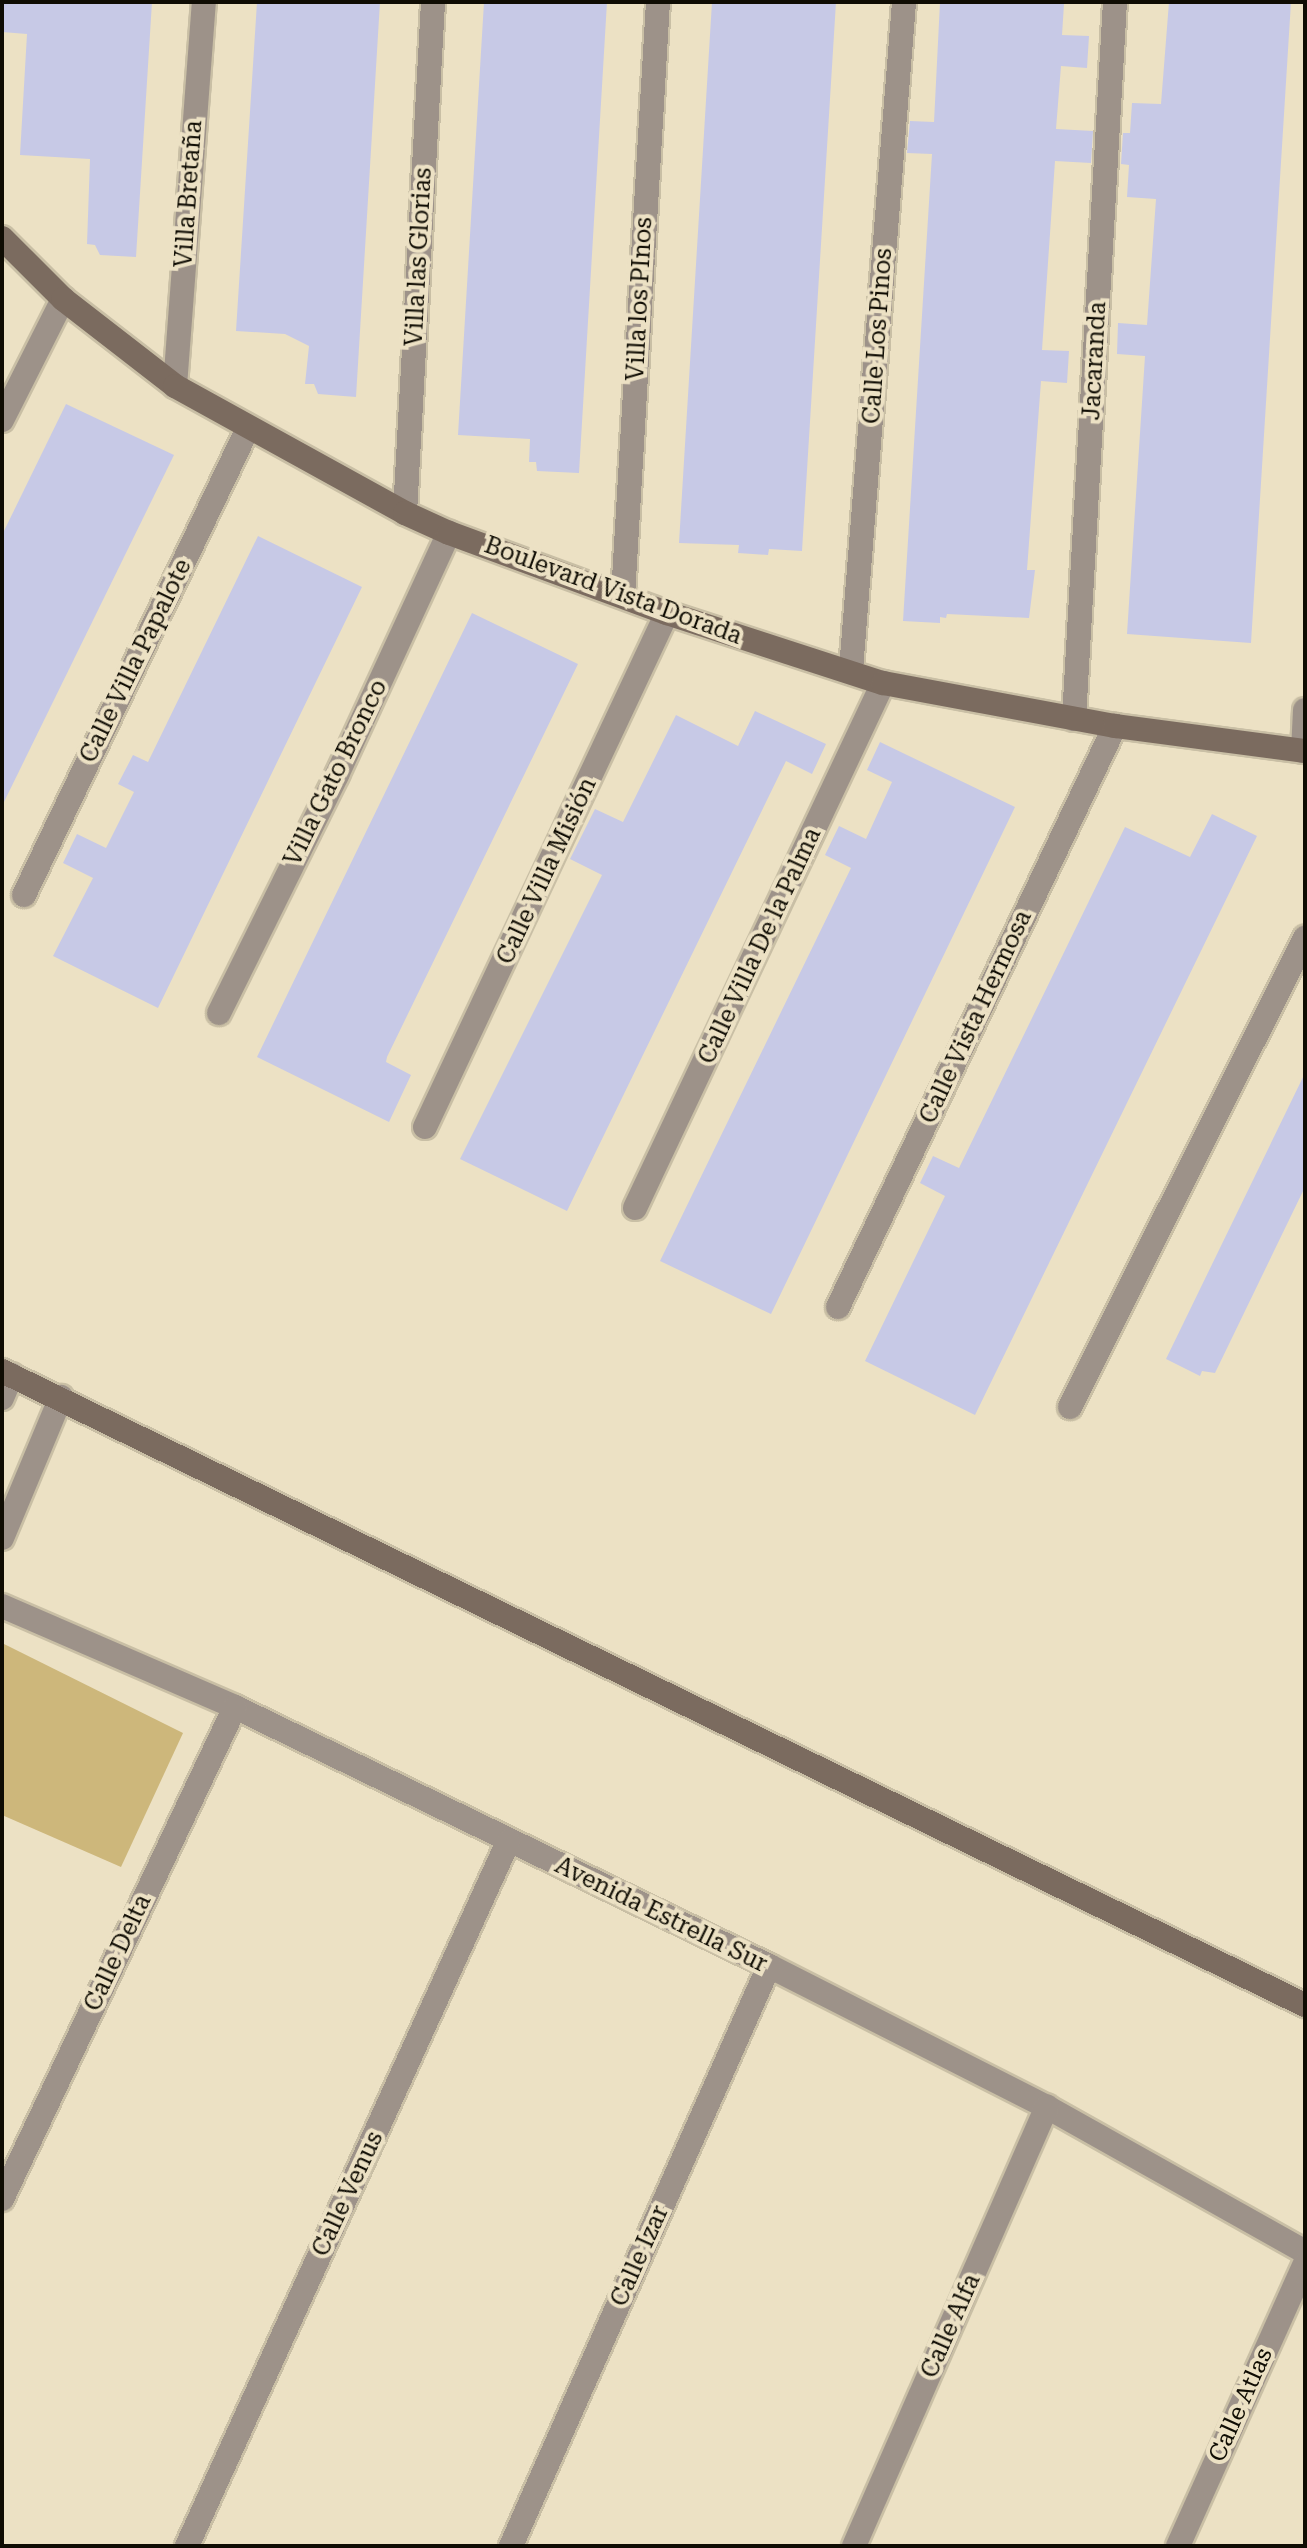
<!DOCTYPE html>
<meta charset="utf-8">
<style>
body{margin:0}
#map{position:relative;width:1307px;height:2548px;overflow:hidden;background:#ece1c4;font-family:"Roboto Serif",serif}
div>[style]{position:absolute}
.green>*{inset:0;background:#cdb77b}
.building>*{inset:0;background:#c7c9e6}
.roads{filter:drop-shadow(2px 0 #c9bfa5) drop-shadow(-2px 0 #c9bfa5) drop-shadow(0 2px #c9bfa5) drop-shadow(0 -2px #c9bfa5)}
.street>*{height:24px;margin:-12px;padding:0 12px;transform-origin:12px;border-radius:12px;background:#9d9289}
.secondary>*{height:24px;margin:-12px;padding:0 12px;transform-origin:12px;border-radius:12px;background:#7b6b5f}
span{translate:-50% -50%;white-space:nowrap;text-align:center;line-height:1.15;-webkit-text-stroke:8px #ece1c4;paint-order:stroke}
.street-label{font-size:24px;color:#0f0c03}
.frame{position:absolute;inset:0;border:4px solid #0f0c03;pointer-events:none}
</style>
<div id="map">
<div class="green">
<i style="clip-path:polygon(2px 1643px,183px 1733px,121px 1867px,2px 1815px)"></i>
</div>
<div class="building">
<i style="clip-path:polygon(2px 2px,152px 2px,136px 257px,100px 255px,95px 245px,87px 244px,90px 159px,20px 155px,27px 34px,2px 32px)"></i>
<i style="clip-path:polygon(257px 2px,380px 2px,356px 397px,318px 394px,314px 384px,305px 384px,309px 346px,285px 334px,236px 331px)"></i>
<i style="clip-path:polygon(484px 2px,607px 2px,579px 473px,537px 471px,536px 462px,529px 462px,530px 439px,458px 435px)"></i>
<i style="clip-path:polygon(712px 2px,836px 2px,802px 551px,769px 549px,768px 555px,738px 553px,739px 545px,679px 543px)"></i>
<i style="clip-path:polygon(940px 2px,1064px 4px,1062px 35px,1089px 36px,1087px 68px,1061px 66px,1056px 129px,1093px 131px,1091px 163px,1055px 161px,1042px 350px,1069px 351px,1067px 383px,1041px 381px,1027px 570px,1035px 570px,1029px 618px,947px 614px,946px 618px,940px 617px,940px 623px,903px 621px,932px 154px,907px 153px,910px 121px,934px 122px)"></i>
<i style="clip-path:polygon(1169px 2px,1291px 2px,1251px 643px,1127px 634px,1145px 356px,1117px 354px,1118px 323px,1147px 325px,1156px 199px,1127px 197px,1129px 165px,1121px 164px,1123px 133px,1130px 133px,1132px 103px,1161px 104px)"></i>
<i style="clip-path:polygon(66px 404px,174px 455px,2px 806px,2px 535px)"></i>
<i style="clip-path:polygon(258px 536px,362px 587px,158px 1008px,53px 956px,93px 878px,63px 863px,77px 834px,106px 848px,134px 792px,118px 784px,133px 755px,148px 762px)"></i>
<i style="clip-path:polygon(472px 613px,578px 664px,387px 1057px,386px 1062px,411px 1075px,389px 1122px,257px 1057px)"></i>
<i style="clip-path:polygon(755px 711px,826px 744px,812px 774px,786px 761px,567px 1211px,460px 1159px,602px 875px,570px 859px,595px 809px,623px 822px,676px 715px,738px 746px)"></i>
<i style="clip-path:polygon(880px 742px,1015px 807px,771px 1314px,660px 1261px,851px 868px,825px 855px,839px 826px,866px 839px,892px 782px,867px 770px)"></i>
<i style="clip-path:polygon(1212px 814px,1257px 836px,975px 1415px,865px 1361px,945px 1196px,920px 1183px,933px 1156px,959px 1168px,1125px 827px,1190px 857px)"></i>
<i style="clip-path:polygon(1305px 1073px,1305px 1187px,1215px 1373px,1202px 1371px,1200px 1376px,1166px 1359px)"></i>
</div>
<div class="roads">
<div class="street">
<i style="left:175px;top:386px;width:385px;rotate:-85.7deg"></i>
<i style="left:2px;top:420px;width:136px;rotate:-63.2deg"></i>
<i style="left:405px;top:513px;width:512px;rotate:-86.86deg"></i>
<i style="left:623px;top:596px;width:595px;rotate:-86.63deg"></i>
<i style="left:851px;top:670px;width:670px;rotate:-85.46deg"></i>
<i style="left:1074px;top:719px;width:718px;rotate:-86.73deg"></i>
<i style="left:1303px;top:751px;width:41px;rotate:-87.2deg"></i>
<i style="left:24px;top:895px;width:518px;rotate:-64.37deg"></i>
<i style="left:219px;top:1013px;width:266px;rotate:-63.6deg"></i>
<i style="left:337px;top:775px;width:267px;rotate:-65.2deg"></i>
<i style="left:425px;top:1127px;width:568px;rotate:-64.79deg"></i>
<i style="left:635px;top:1208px;width:581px;rotate:-64.71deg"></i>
<i style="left:838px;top:1307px;width:644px;rotate:-64.51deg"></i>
<i style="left:2px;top:1398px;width:25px;rotate:-67deg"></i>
<i style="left:1070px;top:1407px;width:525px;rotate:-63.39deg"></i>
<i style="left:2px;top:1538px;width:153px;rotate:-67.3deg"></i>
<i style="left:2px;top:1606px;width:254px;rotate:23.4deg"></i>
<i style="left:235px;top:1707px;width:593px;rotate:25.87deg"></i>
<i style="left:769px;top:1966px;width:312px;rotate:26.9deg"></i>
<i style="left:1047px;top:2107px;width:296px;rotate:29.3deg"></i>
<i style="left:2px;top:2199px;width:544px;rotate:-64.66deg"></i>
<i style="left:187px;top:2546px;width:774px;rotate:-65.49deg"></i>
<i style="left:511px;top:2546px;width:635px;rotate:-66.02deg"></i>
<i style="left:854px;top:2546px;width:480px;rotate:-66.3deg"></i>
<i style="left:1178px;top:2546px;width:309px;rotate:-65.8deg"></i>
</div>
<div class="secondary">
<i style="left:2px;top:238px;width:86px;rotate:45deg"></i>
<i style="left:63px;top:299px;width:142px;rotate:37.8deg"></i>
<i style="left:175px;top:386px;width:263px;rotate:28.9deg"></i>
<i style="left:405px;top:513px;width:48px;rotate:24.4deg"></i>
<i style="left:449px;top:533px;width:232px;rotate:20.2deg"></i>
<i style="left:667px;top:613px;width:227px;rotate:18deg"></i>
<i style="left:883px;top:683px;width:236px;rotate:10.5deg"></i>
<i style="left:1115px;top:726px;width:192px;rotate:7.5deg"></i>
<i style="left:2px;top:1371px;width:1449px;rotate:25.95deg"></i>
</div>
</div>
<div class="street-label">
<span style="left:189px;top:194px;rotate:-86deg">Villa Bretaña</span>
<span style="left:419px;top:257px;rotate:-87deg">Villa las Glorias</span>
<span style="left:640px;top:299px;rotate:-87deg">Villa los PInos</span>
<span style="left:878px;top:336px;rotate:-86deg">Calle Los Pinos</span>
<span style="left:1095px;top:361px;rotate:-87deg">Jacaranda</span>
<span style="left:613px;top:591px;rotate:20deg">Boulevard Vista Dorada</span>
<span style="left:136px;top:661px;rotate:-64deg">Calle Villa Papalote</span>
<span style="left:336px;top:773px;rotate:-64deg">Villa Gato Bronco</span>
<span style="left:547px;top:871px;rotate:-65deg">Calle Villa Misión</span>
<span style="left:760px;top:946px;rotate:-65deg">Calle Villa De la Palma</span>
<span style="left:976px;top:1017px;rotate:-65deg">Calle Vista Hermosa</span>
<span style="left:661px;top:1915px;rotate:26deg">Avenida Estrella Sur</span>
<span style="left:118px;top:1953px;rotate:-65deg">Calle Delta</span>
<span style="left:348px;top:2194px;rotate:-65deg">Calle Venus</span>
<span style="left:640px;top:2256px;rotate:-66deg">Calle Izar</span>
<span style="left:951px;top:2326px;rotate:-66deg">Calle Alfa</span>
<span style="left:1241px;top:2405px;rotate:-66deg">Calle Atlas</span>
</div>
<div class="frame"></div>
</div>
